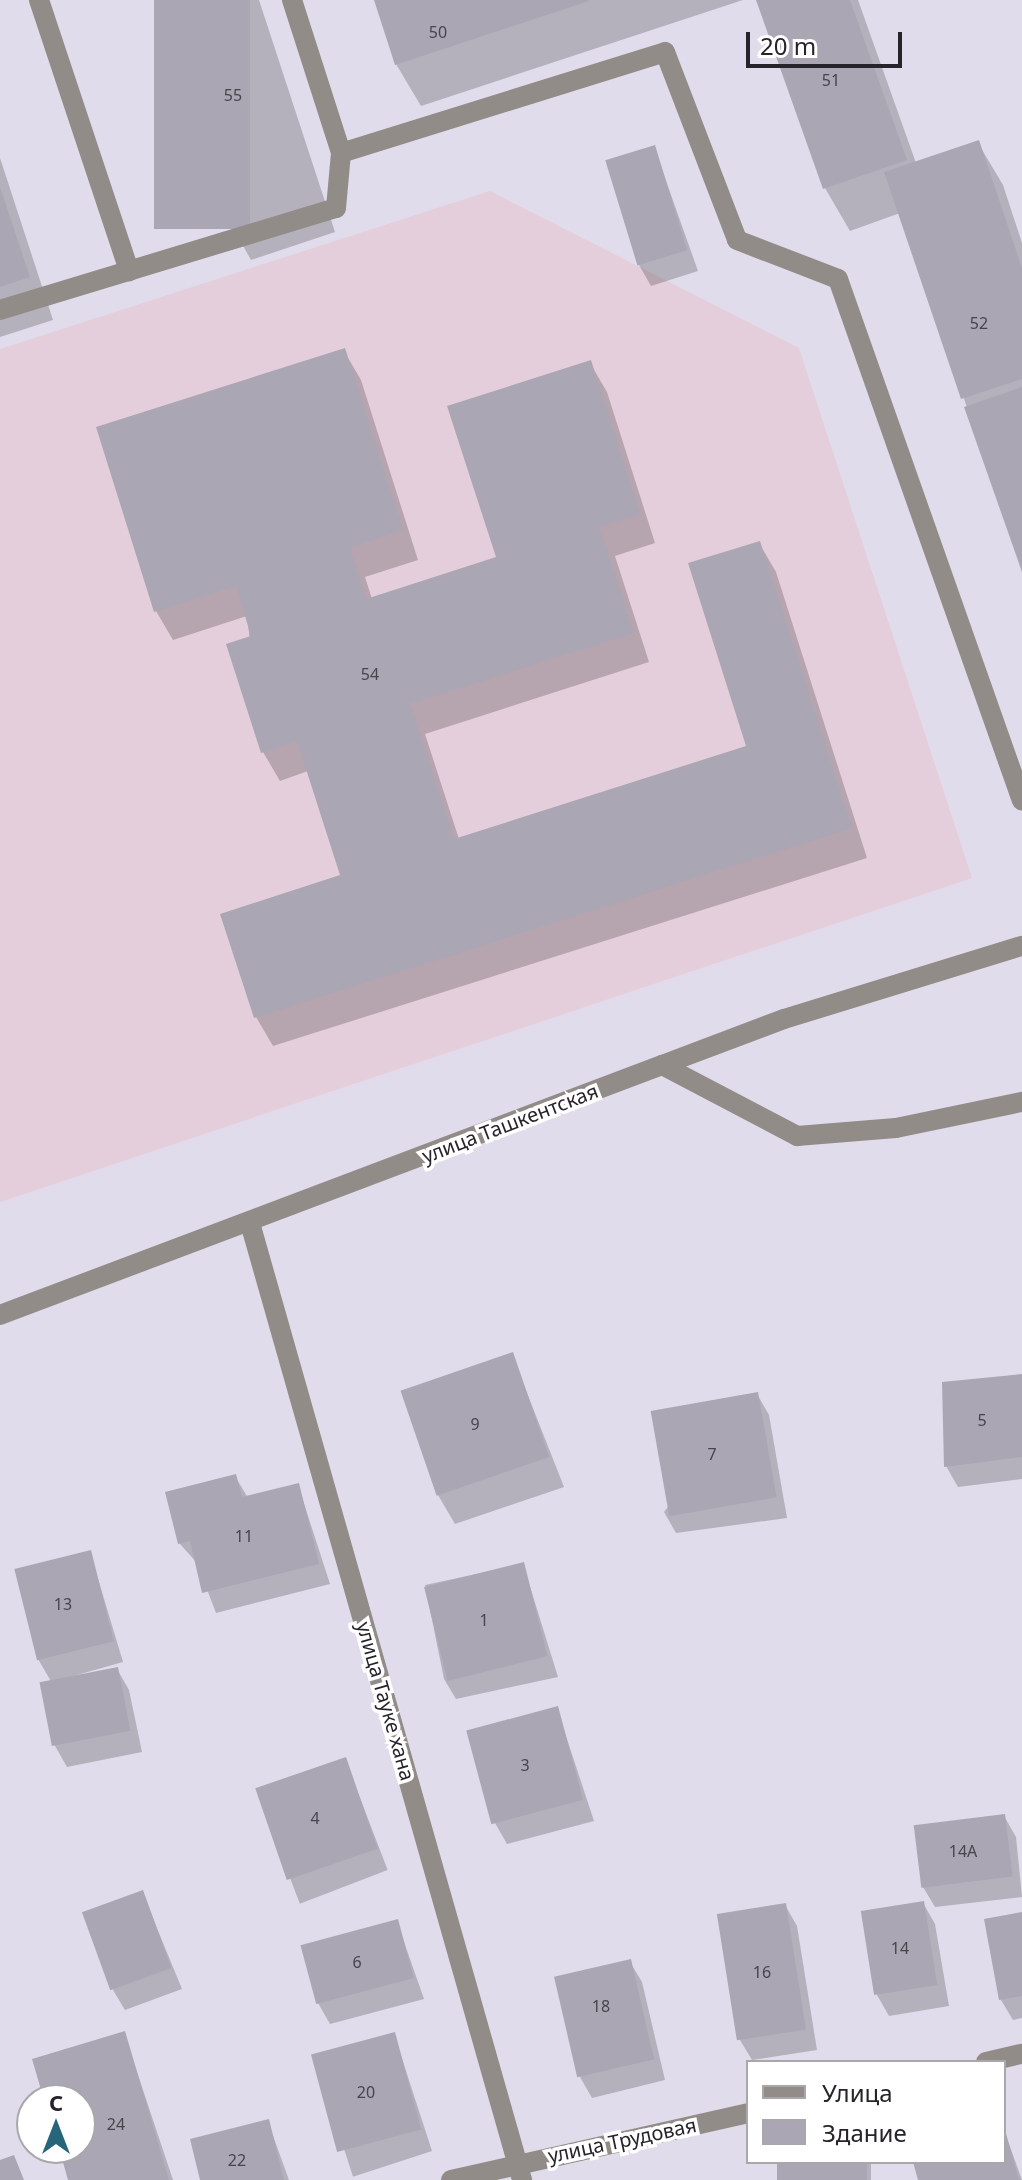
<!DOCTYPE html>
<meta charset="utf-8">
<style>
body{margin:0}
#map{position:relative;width:1022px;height:2180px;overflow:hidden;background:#e1dceb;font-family:"Noto Sans",sans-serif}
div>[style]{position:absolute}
.education>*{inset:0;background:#e4cedb}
.shadow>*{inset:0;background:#0003;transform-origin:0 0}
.building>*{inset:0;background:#aba6b4;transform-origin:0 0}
.minor>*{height:20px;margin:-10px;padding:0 10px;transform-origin:10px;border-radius:10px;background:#918c87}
span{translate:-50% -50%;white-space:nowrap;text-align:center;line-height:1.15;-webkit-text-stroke:7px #fff;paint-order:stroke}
.number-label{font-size:16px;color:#47444c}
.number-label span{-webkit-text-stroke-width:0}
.street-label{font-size:20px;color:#26242a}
.legend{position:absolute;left:746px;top:2060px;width:260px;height:104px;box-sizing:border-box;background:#fff;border:2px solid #a8a7aa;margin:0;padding:10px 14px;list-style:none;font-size:24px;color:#26242a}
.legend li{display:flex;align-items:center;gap:16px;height:40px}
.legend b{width:40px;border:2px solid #a8a7aa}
.north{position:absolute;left:16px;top:2084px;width:80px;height:80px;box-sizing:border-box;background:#fff;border:2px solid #a8a7aa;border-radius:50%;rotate:0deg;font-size:22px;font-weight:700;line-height:32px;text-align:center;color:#26242a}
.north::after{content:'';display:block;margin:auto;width:28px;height:36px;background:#26657a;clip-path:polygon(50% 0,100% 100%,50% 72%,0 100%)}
.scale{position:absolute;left:746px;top:32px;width:156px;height:36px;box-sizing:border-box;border:4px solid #26242a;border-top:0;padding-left:10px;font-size:24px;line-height:28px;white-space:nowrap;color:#26242a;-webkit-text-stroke:6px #fff;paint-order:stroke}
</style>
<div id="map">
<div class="education">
<i style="clip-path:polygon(490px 191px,799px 348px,972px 878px,0 1202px,0 349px)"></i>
</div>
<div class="shadow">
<i style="clip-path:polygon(156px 0,259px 0,335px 232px,251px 260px,227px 217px)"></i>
<i style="clip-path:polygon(376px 0,743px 0,421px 106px,396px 64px)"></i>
<i style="clip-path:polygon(758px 0,858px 0,916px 163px,978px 143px,1003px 185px,1022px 243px,1022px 567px,900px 213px,850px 231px,825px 188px)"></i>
<i style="clip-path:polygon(654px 147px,698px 271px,651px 286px,639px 265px)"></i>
<i style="clip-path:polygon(0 158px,53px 320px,0 337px)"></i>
<i style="clip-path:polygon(344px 351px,361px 380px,418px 560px,365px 577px,372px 599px,499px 558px,590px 363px,607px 392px,655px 543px,615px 556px,649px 662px,425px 734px,459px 839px,749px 747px,759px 543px,776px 572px,867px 858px,273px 1046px,256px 1017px,342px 877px,308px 771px,280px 781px,263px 752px,247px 616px,173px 640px,156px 611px)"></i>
<i style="clip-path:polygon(512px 1355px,564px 1487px,455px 1524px,438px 1495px)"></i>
<i style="clip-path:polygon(1022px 1376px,1022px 1479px,958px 1487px,946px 1466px)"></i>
<i style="clip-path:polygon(757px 1394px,769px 1415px,787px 1518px,676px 1533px,664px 1512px)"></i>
<i style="clip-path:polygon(235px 1476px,248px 1498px,298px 1485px,330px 1584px,216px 1613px,197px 1563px,180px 1544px,167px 1494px)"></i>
<i style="clip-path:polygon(90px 1552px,123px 1662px,52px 1682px,117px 1669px,129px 1690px,142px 1752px,67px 1767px,55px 1746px,52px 1683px,38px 1659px)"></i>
<i style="clip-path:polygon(523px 1564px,558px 1677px,456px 1699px,444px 1679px,425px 1585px)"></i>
<i style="clip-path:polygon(557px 1709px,594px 1821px,507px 1844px,495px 1823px)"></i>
<i style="left:345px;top:1759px;width:119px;height:94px;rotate:69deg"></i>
<i style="clip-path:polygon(1004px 1816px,1016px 1837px,1022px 1897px,935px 1907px,923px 1887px)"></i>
<i style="clip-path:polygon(142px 1892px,182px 1989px,125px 2010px,113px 1990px)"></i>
<i style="clip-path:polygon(923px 1903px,935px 1924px,949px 2006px,889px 2016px,877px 1995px)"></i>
<i style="clip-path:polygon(785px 1905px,797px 1926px,817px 2050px,752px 2060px,740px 2040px)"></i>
<i style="clip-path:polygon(1022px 1914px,1022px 2018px,1013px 2020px,1001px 2000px)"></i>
<i style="clip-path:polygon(397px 1922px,424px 1999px,330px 2024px,318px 2003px)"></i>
<i style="clip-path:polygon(630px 1962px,642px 1982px,665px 2080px,592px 2098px,580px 2077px)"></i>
<i style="clip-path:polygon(124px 2033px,173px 2180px,70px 2180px,61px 2148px,80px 2148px,80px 2100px,46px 2100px)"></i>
<i style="left:394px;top:2034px;width:123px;height:83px;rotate:72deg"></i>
<i style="clip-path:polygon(268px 2122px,289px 2180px,202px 2180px)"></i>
<i style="clip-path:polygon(1004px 2130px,1022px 2180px,920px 2180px,915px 2162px,1004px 2162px)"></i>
<i style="left:779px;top:2162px;width:92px;height:18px"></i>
</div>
<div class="building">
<i style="left:154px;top:0;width:96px;height:229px"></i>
<i style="clip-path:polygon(374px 0,588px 0,589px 1px,395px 65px)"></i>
<i style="clip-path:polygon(756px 0,850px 0,907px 160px,823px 189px)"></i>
<i style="clip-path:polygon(979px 140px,1022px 268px,1022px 379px,961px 399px,884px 172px)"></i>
<i style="left:655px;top:145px;width:110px;height:52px;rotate:73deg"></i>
<i style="clip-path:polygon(0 187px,30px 277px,0 287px)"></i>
<i style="clip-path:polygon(345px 348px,403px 530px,350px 548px,366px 599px,496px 557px,447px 406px,591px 360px,640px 514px,599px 527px,634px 633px,410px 704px,454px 839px,746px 746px,688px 563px,760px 541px,852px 828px,254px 1018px,220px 914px,340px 875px,297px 741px,261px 753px,226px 644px,251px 636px,236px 586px,154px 612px,96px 427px)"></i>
<i style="clip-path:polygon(1022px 387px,1022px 572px,964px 407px)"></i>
<i style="left:513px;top:1352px;width:111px;height:119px;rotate:71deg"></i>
<i style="clip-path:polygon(1022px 1374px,1022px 1457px,944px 1467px,942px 1382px)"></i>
<i style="left:758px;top:1392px;width:107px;height:109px;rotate:80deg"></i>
<i style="clip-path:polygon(236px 1474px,242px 1497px,299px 1483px,319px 1564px,202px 1593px,190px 1541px,178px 1544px,165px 1492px)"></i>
<i style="left:91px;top:1550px;width:94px;height:79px;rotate:76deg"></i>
<i style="left:524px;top:1562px;width:97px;height:103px;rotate:76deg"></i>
<i style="left:118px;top:1667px;width:65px;height:80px;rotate:79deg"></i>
<i style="left:558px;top:1706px;width:97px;height:95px;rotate:75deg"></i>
<i style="left:346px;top:1757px;width:97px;height:96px;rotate:71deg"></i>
<i style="left:1005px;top:1814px;width:63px;height:92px;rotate:83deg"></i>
<i style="left:143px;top:1890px;width:83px;height:65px;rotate:70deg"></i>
<i style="left:924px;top:1901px;width:85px;height:64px;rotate:81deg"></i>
<i style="left:786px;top:1903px;width:128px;height:70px;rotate:81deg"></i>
<i style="clip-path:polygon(1022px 1912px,1022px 1996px,999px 2000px,984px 1919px)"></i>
<i style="left:398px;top:1919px;width:61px;height:101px;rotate:75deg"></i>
<i style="left:631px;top:1959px;width:103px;height:79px;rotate:77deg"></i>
<i style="clip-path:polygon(125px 2031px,169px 2180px,68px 2180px,59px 2148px,80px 2148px,80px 2100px,44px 2100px,32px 2059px)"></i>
<i style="left:395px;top:2032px;width:101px;height:87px;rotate:75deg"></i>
<i style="clip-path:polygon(269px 2119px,284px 2180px,200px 2180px,190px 2139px)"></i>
<i style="clip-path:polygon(1005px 2130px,1019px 2180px,918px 2180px,913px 2162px,1004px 2162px)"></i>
<i style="clip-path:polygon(14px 2155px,24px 2180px,0 2180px,0 2160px)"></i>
<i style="left:777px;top:2162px;width:90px;height:18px"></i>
</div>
<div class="minor">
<i style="left:39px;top:0;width:286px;rotate:71.6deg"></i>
<i style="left:292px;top:0;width:161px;rotate:72.2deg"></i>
<i style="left:0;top:310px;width:351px;rotate:-16.9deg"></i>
<i style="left:336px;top:208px;width:55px;rotate:-84.8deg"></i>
<i style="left:341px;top:153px;width:339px;rotate:-17.3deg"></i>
<i style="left:665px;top:52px;width:201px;rotate:69deg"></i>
<i style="left:737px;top:240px;width:108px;rotate:21.1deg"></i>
<i style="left:838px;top:279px;width:553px;rotate:70.58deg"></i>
<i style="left:662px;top:1065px;width:130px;rotate:-20.7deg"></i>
<i style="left:784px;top:1019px;width:249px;rotate:-17.1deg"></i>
<i style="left:250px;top:1223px;width:995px;rotate:74.13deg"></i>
<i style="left:0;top:1315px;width:708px;rotate:-20.69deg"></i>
<i style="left:662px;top:1065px;width:153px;rotate:27.7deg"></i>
<i style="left:797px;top:1136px;width:99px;rotate:-4.6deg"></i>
<i style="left:896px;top:1128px;width:129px;rotate:-11.7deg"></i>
<i style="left:986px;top:2062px;width:37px;rotate:-13deg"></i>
<i style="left:451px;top:2180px;width:304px;rotate:-12.7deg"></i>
</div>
<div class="number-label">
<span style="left:438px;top:32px">50</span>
<span style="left:831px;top:80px">51</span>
<span style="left:233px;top:95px">55</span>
<span style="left:979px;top:323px">52</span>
<span style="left:370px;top:674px">54</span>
<span style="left:982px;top:1420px">5</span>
<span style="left:475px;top:1424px">9</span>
<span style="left:712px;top:1454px">7</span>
<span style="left:244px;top:1536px">11</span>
<span style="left:63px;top:1604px">13</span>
<span style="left:484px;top:1620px">1</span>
<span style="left:525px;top:1765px">3</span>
<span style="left:315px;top:1818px">4</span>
<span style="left:963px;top:1851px">14А</span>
<span style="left:900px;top:1948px">14</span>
<span style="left:357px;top:1962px">6</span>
<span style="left:762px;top:1972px">16</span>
<span style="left:601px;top:2006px">18</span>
<span style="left:366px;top:2092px">20</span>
<span style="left:116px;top:2124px">24</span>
<span style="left:237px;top:2160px">22</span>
</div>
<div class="street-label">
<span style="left:510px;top:1123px;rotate:-21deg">улица Ташкентская</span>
<span style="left:386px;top:1701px;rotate:74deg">улица Тауке хана</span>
<span style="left:622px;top:2140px;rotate:-12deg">улица Трудовая</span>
</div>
<ul class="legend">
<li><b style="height:10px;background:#918c87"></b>Улица</li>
<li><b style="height:22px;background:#aba6b4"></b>Здание</li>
</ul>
<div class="north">С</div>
<div class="scale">20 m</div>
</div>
